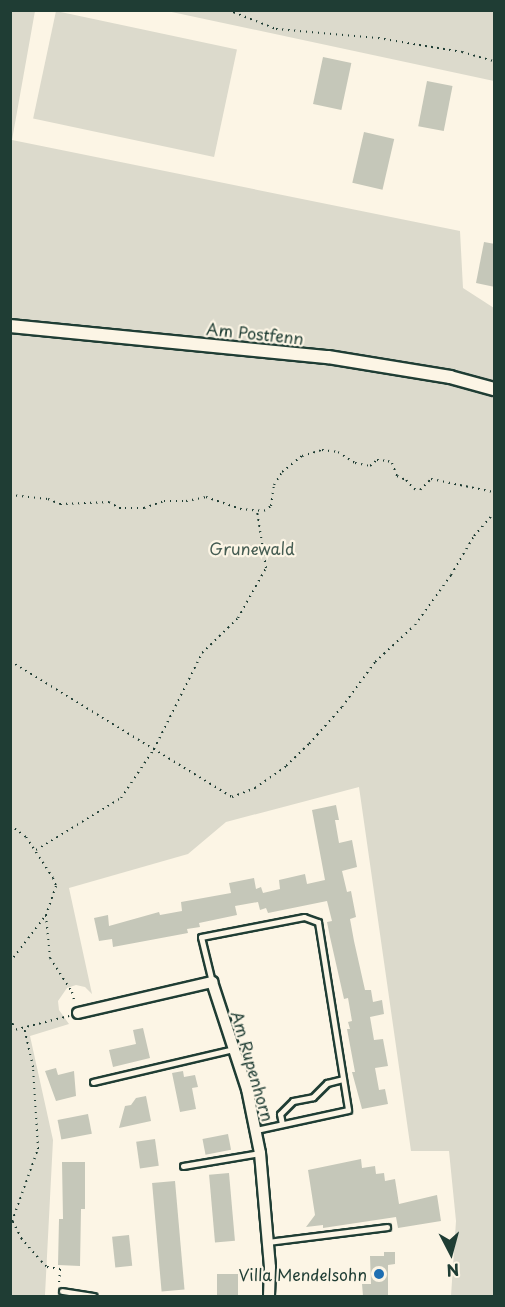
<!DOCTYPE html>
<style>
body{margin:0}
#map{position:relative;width:505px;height:1307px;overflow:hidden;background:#fcf5e5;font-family:"Playpen Sans",sans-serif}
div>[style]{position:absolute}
.green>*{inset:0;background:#dcdacc;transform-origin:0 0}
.building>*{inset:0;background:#c5c7b9;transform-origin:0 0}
.path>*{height:2px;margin-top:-1px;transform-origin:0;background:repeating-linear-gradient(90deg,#1f3d34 0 1.5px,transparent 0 6px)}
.roads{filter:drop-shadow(2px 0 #1f3d34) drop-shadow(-2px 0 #1f3d34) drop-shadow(0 2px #1f3d34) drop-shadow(0 -2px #1f3d34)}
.service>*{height:5px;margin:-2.5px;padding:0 2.5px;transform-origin:2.5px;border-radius:2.5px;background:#fcf5e5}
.minor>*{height:10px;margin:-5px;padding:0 5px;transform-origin:5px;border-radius:5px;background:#fcf5e5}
.tertiary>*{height:12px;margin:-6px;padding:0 6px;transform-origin:6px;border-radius:6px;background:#fcf5e5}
.dots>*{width:16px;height:16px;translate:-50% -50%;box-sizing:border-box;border:3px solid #fcf5e5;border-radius:50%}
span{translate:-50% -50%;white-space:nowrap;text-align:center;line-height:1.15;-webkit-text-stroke:4.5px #fcf5e5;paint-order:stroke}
.street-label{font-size:16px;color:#1f3d34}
.park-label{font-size:16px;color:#455c52}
.poi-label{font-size:16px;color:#1f3d34}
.right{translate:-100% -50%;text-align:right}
.frame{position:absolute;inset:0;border:12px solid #1f3d34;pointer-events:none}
.north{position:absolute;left:421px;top:1223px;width:60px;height:60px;-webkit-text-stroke:4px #fcf5e5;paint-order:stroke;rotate:174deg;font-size:16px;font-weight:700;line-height:24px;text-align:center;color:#1f3d34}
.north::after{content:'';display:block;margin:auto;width:21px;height:27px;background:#1f3d34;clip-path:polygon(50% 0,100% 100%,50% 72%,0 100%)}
</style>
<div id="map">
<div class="green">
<i style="clip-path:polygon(10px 11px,35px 11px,12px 140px,460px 231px,463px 288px,494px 308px,494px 1296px,451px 1296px,456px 1221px,449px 1151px,411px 1151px,359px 787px,226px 822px,188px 854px,69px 888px,92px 994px,85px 987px,76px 985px,67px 988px,58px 1001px,59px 1010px,69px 1024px,30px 1036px,53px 1140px,45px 1295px,50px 1296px,11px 1296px)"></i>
<i style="left:56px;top:11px;width:185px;height:110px;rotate:12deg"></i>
<i style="clip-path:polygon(167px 11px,494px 11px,494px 81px)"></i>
</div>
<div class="building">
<i style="left:323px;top:57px;width:29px;height:48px;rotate:12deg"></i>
<i style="left:427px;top:81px;width:26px;height:46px;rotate:11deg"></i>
<i style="left:364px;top:132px;width:31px;height:52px;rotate:13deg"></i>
<i style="clip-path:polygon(484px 242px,495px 244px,495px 287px,476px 283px)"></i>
<i style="clip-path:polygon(336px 805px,339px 820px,335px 820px,339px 843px,352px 840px,357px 867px,342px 871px,347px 892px,351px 891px,356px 917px,350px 919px,354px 941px,365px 990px,371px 990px,373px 1002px,382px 1000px,384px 1014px,370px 1017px,374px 1040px,383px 1039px,388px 1066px,375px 1068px,379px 1090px,385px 1089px,388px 1104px,362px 1109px,352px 1072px,355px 1072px,347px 1029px,350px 1029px,348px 1022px,352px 1021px,348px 998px,344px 999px,330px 937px,327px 922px,332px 921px,327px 901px,268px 913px,266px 908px,260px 910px,258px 902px,235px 906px,237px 915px,199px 923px,200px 927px,187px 929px,188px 933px,113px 947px,112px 939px,99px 941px,94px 918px,108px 915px,109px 926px,159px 912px,160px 915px,182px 911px,181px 902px,231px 893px,229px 883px,254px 878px,256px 889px,261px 887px,263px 893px,280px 889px,279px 880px,305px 874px,307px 884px,325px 880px,312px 810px)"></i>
<i style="clip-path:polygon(143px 1028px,150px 1058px,113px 1067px,109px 1050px,136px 1044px,133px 1030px)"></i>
<i style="clip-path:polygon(56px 1068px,58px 1075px,74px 1071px,76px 1096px,56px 1101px,45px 1071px)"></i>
<i style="clip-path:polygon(183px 1071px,184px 1077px,195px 1075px,198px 1087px,192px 1088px,196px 1109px,180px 1112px,172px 1073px)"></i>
<i style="clip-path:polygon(146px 1096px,151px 1121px,119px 1128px,125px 1106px,131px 1105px,136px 1098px)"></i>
<i style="left:88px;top:1114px;width:20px;height:31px;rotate:79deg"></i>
<i style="left:228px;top:1134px;width:16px;height:26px;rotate:79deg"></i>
<i style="left:155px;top:1139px;width:27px;height:19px;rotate:82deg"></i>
<i style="clip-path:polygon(361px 1159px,362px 1168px,375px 1166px,376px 1174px,384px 1173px,385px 1181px,395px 1179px,399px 1204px,437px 1195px,441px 1221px,398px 1228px,396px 1217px,323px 1228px,323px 1225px,306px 1227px,315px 1215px,308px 1170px)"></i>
<i style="clip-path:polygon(62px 1162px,85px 1162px,85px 1209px,81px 1209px,80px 1266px,58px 1265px,59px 1219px,63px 1219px)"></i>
<i style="left:229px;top:1173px;width:68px;height:20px;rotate:85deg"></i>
<i style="left:175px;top:1181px;width:109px;height:23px;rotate:85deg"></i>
<i style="left:129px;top:1235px;width:31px;height:17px;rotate:84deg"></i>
<i style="clip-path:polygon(384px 1252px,395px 1252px,395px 1264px,388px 1265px,388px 1296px,363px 1296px,362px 1284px,371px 1284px,370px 1256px,384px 1256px)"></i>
<i style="left:238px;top:1274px;width:22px;height:21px;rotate:90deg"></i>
</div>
<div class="path">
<i style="left:228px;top:10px;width:52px;rotate:21.6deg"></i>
<i style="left:276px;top:29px;width:102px;rotate:5deg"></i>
<i style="left:378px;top:38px;width:85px;rotate:9.5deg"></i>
<i style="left:462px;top:52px;width:33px;rotate:16deg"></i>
<i style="left:10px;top:495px;width:38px;rotate:6deg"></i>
<i style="left:48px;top:499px;width:13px;rotate:23deg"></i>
<i style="left:60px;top:504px;width:49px;rotate:-2.3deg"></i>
<i style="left:109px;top:502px;width:12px;rotate:31deg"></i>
<i style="left:119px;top:508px;width:25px"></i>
<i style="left:144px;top:508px;width:21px;rotate:-19deg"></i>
<i style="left:164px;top:501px;width:22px"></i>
<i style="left:186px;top:501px;width:20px;rotate:-11deg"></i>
<i style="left:206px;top:497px;width:36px;rotate:19deg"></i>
<i style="left:240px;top:509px;width:24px;rotate:5deg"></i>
<i style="left:264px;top:511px;width:9px;rotate:-36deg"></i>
<i style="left:271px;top:506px;width:21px;rotate:-82deg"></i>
<i style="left:274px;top:485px;width:15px;rotate:-58deg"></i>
<i style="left:282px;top:472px;width:26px;rotate:-39deg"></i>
<i style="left:302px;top:456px;width:21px;rotate:-17deg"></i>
<i style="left:322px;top:450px;width:16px;rotate:7deg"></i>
<i style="left:338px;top:452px;width:20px;rotate:33deg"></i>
<i style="left:355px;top:463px;width:15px;rotate:11deg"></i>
<i style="left:370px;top:466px;width:9px;rotate:-41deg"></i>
<i style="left:377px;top:460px;width:11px;rotate:5deg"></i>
<i style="left:388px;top:461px;width:4px;rotate:27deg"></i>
<i style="left:392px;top:463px;width:14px;rotate:69deg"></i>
<i style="left:397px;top:476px;width:10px;rotate:24deg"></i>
<i style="left:406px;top:480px;width:12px;rotate:48deg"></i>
<i style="left:414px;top:489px;width:6px;rotate:9deg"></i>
<i style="left:420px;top:490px;width:16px;rotate:-45deg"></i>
<i style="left:431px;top:479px;width:64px;rotate:11.7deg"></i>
<i style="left:10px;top:661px;width:260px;rotate:31.5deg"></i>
<i style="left:232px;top:797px;width:25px;rotate:-21deg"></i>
<i style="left:255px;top:788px;width:38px;rotate:-35deg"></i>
<i style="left:286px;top:766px;width:32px;rotate:-44deg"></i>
<i style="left:309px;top:744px;width:50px;rotate:-48.3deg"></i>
<i style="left:342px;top:707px;width:56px;rotate:-53.7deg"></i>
<i style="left:375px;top:662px;width:54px;rotate:-42.8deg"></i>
<i style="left:415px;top:625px;width:62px;rotate:-54.2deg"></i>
<i style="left:451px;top:575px;width:45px;rotate:-59.5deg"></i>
<i style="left:474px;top:536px;width:30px;rotate:-49deg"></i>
<i style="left:10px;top:825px;width:20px;rotate:37deg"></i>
<i style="left:26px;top:837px;width:49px;rotate:56.6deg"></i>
<i style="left:53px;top:878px;width:9px;rotate:69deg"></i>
<i style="left:56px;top:886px;width:31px;rotate:109deg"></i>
<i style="left:46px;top:915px;width:43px;rotate:84.7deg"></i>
<i style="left:50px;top:958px;width:40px;rotate:57.1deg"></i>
<i style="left:72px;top:992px;width:11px;rotate:75deg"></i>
<i style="left:36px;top:850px;width:100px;rotate:-31.5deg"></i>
<i style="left:121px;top:798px;width:59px;rotate:-56deg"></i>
<i style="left:154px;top:749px;width:107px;rotate:-63.4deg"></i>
<i style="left:202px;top:653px;width:50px;rotate:-44.2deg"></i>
<i style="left:238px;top:618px;width:57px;rotate:-60.8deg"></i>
<i style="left:266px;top:568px;width:58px;rotate:-99deg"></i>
<i style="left:10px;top:962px;width:59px;rotate:-52.5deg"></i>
<i style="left:10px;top:1018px;width:12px;rotate:66deg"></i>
<i style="left:10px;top:1031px;width:61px;rotate:-14.3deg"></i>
<i style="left:10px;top:1216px;width:25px;rotate:63deg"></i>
<i style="left:21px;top:1238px;width:30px;rotate:49deg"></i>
<i style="left:41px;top:1261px;width:8px;rotate:45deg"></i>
<i style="left:47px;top:1267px;width:13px;rotate:9deg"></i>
<i style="left:60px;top:1269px;width:13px;rotate:94deg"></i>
<i style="left:10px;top:1227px;width:83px;rotate:-70.3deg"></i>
<i style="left:38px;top:1149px;width:82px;rotate:-93.5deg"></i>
<i style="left:33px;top:1067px;width:41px;rotate:-102.7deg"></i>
</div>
<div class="roads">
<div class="service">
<i style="left:212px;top:982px;width:46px;rotate:-103.7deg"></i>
<i style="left:201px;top:937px;width:105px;rotate:-11deg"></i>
<i style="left:304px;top:917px;width:15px;rotate:20deg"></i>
<i style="left:318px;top:922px;width:190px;rotate:80.9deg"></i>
<i style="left:348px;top:1110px;width:94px;rotate:167.7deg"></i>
<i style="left:93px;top:1082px;width:145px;rotate:-13.2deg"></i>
<i style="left:282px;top:1124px;width:10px;rotate:-101deg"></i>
<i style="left:280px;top:1114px;width:18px;rotate:-45deg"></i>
<i style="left:293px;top:1101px;width:20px;rotate:-11deg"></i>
<i style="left:313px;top:1097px;width:20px;rotate:-45deg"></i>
<i style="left:327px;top:1083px;width:16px;rotate:-14deg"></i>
<i style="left:183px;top:1166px;width:78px;rotate:-9.6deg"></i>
<i style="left:268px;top:1242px;width:120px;rotate:-7.2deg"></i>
<i style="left:62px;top:1291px;width:32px;rotate:9deg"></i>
</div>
<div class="minor">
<i style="left:78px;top:1013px;width:138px;rotate:-13deg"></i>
<i style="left:212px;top:982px;width:113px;rotate:71.9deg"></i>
<i style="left:247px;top:1089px;width:65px;rotate:78.5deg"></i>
<i style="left:260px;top:1153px;width:114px;rotate:85deg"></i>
<i style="left:270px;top:1267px;width:29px;rotate:92deg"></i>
</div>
<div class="tertiary">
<i style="left:10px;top:326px;width:320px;rotate:5.6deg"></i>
<i style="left:328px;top:357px;width:124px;rotate:9.3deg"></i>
<i style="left:450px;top:377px;width:46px;rotate:15.3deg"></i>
</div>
</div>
<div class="dots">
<i style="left:379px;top:1274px;background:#1f6fb2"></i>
</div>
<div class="street-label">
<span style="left:255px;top:333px;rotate:6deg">Am Postfenn</span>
<span style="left:253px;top:1066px;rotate:74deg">Am Rupenhorn</span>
</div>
<div class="park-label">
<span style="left:252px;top:548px">Grunewald</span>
</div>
<div class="poi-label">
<span class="right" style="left:367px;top:1274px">Villa Mendelsohn</span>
</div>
<div class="frame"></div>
<div class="north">N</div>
</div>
